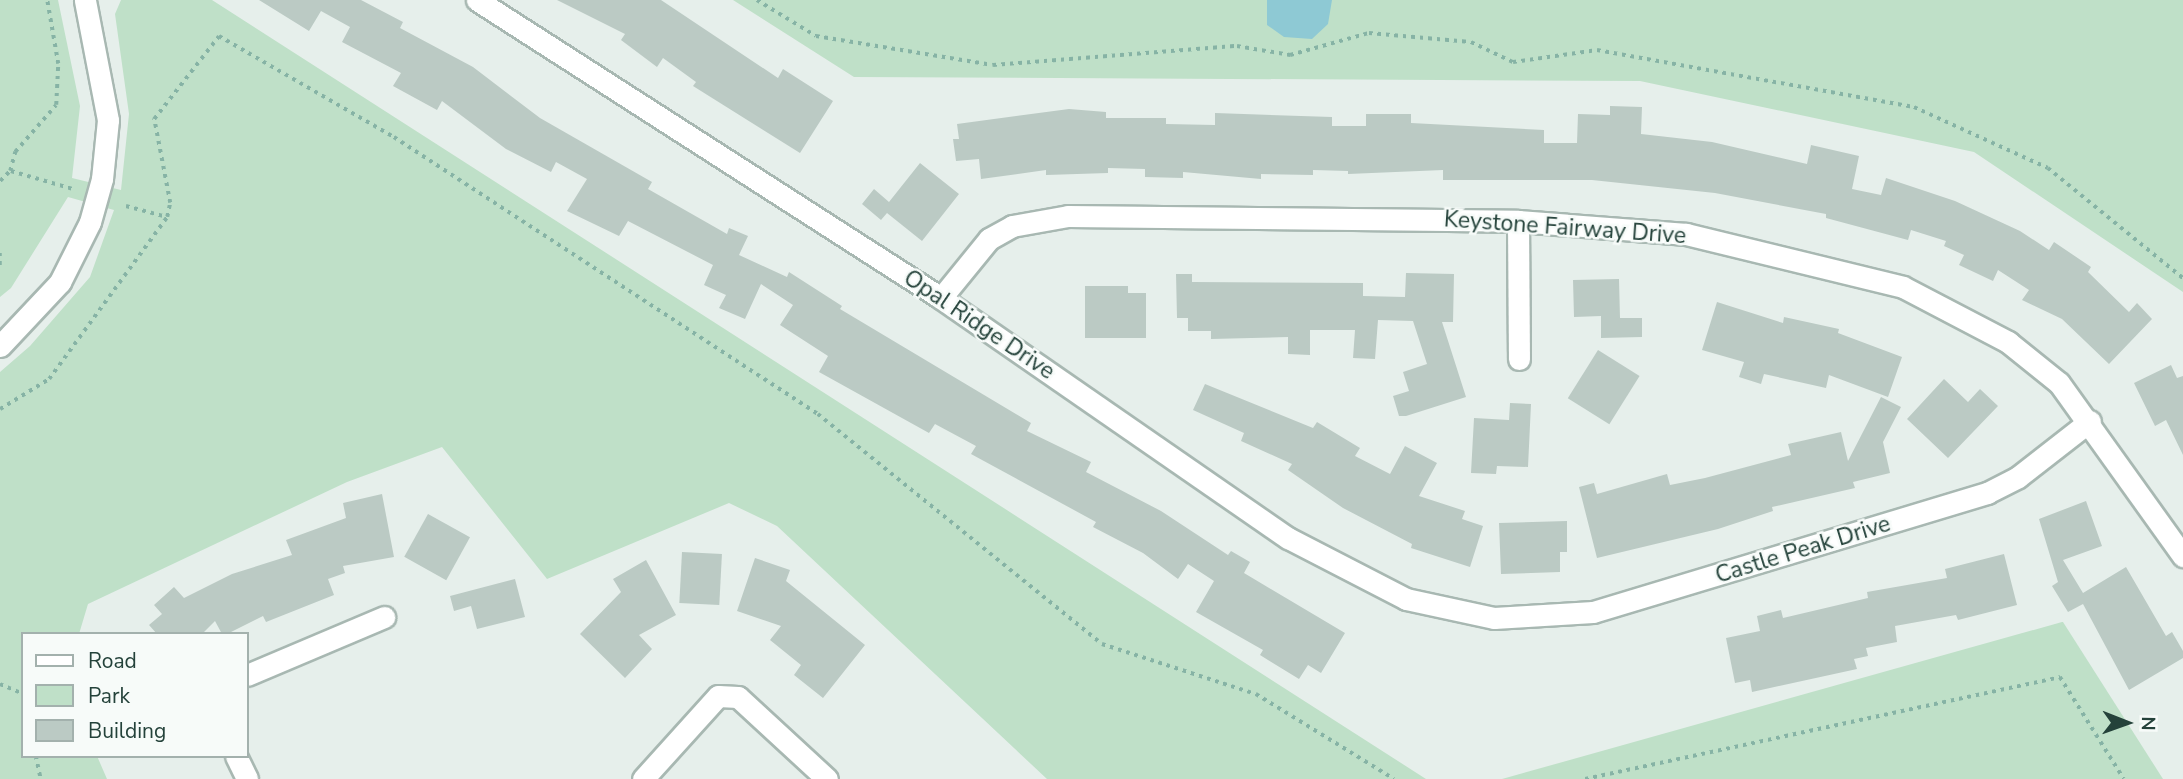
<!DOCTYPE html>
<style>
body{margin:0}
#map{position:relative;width:2183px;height:779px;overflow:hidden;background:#e6efeb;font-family:"Nunito Sans",sans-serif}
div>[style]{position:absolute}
.green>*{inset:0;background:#bfe0c8}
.water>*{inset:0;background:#8ec9d4}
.building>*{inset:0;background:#bbcac4;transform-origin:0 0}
.path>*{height:3.5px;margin-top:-1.75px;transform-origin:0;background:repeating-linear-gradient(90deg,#86b3a5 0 3.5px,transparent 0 8.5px)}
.roads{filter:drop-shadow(2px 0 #a8b8b2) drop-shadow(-2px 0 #a8b8b2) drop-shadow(0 2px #a8b8b2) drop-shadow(0 -2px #a8b8b2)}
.street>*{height:21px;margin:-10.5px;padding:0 10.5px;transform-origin:10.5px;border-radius:10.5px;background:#fff}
.secondary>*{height:21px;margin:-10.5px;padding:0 10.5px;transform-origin:10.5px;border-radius:10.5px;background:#fff}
span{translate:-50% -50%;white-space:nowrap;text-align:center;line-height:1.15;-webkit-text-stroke:5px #f7fbf9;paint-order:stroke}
.street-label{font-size:23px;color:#24423a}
.legend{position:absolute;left:21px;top:632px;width:228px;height:126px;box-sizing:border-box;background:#f7fbf9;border:2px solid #a3b1ad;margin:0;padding:9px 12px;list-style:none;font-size:21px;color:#24423a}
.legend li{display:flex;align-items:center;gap:14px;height:35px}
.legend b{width:35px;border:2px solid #a3b1ad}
.north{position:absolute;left:2092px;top:688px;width:70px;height:70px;-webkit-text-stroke:5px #f7fbf9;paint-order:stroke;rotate:91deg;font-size:19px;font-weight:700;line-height:28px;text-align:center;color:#24423a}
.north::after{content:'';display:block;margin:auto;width:24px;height:32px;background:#24423a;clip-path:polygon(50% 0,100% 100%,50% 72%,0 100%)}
</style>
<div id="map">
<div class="green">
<i style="clip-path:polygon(0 0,58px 0,80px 106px,72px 178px,121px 190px,129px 114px,115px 14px,121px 0,212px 0,1426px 779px,1047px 779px,777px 526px,729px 503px,547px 579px,442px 447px,347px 482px,88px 604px,79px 634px,23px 634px,23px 756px,97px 756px,107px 779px,0 779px,0 372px,30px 346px,90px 277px,114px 210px,68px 197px,11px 288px,0 297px)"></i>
<i style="clip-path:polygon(733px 0,2183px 0,2183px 292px,1974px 152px,1640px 81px,854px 77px)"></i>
<i style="clip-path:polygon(2063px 622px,2163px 779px,1502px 779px,2062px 622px)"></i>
</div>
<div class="water">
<i style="clip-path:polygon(1267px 0,1332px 0,1328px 24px,1312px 39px,1284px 37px,1267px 25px)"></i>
</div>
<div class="building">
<i style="clip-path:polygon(259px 0,361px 0,403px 22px,400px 28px,473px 67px,540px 118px,652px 182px,648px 189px,727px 234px,729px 228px,748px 236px,739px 255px,787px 277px,789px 272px,842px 306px,840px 309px,1031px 423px,1027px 431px,1091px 462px,1086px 472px,1161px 511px,1228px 555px,1231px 551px,1250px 562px,1244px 573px,1345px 633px,1321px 673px,1308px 665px,1299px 679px,1260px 655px,1263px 650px,1196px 612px,1214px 581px,1188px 564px,1178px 579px,1143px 553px,1093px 527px,1096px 522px,971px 454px,976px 446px,935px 424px,929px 433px,819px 372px,828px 356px,780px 325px,793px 305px,761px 284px,745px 319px,719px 308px,726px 295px,704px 285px,713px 265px,628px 221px,619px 236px,567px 211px,587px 179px,556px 162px,551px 172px,506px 149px,442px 101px,437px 110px,393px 86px,401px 73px,342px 42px,350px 27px,321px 11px,309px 31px)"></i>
<i style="clip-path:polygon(557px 0,661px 0,778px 78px,783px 69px,833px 101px,800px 153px,693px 86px,696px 82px,663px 58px,657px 67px,621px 40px,625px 34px)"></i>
<i style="clip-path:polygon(1610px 106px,1642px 107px,1641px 134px,1712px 142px,1807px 164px,1811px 145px,1859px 156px,1852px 189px,1881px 195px,1886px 178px,1955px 201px,2020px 231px,2049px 250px,2054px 242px,2091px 267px,2088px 272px,2129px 312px,2137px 303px,2152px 319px,2109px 364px,2062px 319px,2022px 300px,2029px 290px,1998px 270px,1993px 281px,1959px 265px,1964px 255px,1944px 246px,1946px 241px,1911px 230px,1908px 240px,1826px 218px,1826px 214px,1715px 193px,1592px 180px,1443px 180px,1443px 170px,1348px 174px,1348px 171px,1313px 170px,1313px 175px,1261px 174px,1261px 179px,1183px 172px,1183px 178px,1145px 177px,1145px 169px,1108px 168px,1108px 173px,1046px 175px,1046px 170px,981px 179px,979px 159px,956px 161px,953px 139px,959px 139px,957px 124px,1069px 109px,1106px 112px,1106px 118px,1166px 118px,1166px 124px,1215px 125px,1215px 113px,1332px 117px,1332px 126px,1366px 126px,1366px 114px,1411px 114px,1411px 123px,1544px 130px,1544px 143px,1577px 143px,1578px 114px,1610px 115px)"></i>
<i style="clip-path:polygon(920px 163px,959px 194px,922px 241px,887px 213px,881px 220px,862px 204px,874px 189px,889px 202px)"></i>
<i style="clip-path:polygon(1406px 273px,1454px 274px,1453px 322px,1442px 322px,1466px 397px,1406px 416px,1399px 416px,1393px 396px,1409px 391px,1403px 372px,1427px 364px,1413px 321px,1378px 320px,1375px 359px,1353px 358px,1355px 330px,1310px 330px,1310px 355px,1288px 354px,1288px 337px,1211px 339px,1211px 331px,1188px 331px,1188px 318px,1177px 318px,1176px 274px,1192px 274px,1192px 282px,1363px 283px,1363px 296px,1405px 297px)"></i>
<i style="clip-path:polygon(1619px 279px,1620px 318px,1642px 318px,1642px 337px,1601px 338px,1601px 316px,1574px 317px,1573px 280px)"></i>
<i style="clip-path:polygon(1085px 286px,1128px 286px,1128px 293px,1146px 293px,1146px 338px,1085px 338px)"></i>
<i style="clip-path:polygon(1717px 302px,1783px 323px,1784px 317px,1839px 329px,1838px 333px,1902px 357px,1888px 397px,1829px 375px,1826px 388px,1764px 374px,1761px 384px,1739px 377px,1744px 362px,1702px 350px)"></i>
<i style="left:1598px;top:350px;width:49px;height:57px;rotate:32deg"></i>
<i style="clip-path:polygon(2171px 365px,2177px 378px,2183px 376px,2183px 455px,2166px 420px,2155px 426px,2134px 383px)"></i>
<i style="clip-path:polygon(1944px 379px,1968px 402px,1980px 389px,1998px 406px,1948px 458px,1907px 419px)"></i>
<i style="clip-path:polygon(1205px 384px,1313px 428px,1317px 422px,1360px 448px,1355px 456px,1390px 474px,1405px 446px,1437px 463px,1419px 496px,1465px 511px,1462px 519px,1483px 526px,1470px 567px,1411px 548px,1412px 544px,1343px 508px,1288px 470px,1292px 464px,1241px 441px,1244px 433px,1193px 410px)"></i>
<i style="clip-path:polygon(1881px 397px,1901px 407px,1883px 442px,1890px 473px,1853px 482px,1855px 488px,1772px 507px,1773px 511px,1718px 529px,1597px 558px,1579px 487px,1594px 483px,1597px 494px,1667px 474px,1670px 485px,1705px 478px,1791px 455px,1788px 444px,1841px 432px,1848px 461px)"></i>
<i style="clip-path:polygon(1510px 403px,1531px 404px,1528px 467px,1497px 466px,1496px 474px,1471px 473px,1474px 418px,1509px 420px)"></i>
<i style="clip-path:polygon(382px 494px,394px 557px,343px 566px,345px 573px,328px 579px,334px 595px,266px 622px,263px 616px,227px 634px,222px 634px,215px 621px,202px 634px,157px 634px,149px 625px,162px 614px,154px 605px,174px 587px,184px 598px,232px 574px,292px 555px,286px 540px,346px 518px,343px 503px)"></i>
<i style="clip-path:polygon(2086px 501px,2102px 546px,2063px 560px,2083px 593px,2126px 567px,2166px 636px,2172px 632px,2183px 651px,2183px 658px,2129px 690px,2083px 604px,2068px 612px,2052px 586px,2058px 582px,2039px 519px)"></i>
<i style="left:428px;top:514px;width:48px;height:49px;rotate:29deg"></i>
<i style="clip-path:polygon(1567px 521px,1567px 552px,1560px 552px,1560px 572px,1501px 574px,1499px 523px)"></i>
<i style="left:682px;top:552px;width:40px;height:51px;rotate:3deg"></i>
<i style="clip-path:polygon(2004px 554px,2017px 605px,1958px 620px,1956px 615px,1895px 626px,1897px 642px,1866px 648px,1868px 656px,1854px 659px,1857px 669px,1752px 692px,1750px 680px,1735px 683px,1726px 638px,1760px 631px,1757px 616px,1781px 610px,1783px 618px,1868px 598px,1867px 592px,1947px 578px,1945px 569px)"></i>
<i style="clip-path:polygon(755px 558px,790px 570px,786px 581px,865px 645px,823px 698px,794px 675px,801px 665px,770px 640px,781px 626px,737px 611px)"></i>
<i style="clip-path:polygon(646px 560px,676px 615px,639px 635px,652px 649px,625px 678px,580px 634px,621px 592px,613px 579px)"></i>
<i style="clip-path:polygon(515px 579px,525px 617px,477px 629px,471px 606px,454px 611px,450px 596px)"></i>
</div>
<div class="path">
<i style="left:757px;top:0;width:69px;rotate:31.4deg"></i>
<i style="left:816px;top:36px;width:179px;rotate:9.3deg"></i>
<i style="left:993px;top:65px;width:245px;rotate:-4.5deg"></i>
<i style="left:1237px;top:46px;width:54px;rotate:9.6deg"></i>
<i style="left:1290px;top:55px;width:82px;rotate:-15.6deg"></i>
<i style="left:1369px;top:33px;width:102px;rotate:5deg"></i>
<i style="left:1471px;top:42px;width:47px;rotate:25.5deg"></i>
<i style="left:1513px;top:62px;width:85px;rotate:-8.1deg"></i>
<i style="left:1597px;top:50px;width:322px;rotate:10.2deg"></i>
<i style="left:1914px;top:107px;width:147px;rotate:24.5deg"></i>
<i style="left:2048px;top:168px;width:174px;rotate:39.2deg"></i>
<i style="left:11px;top:171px;width:65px;rotate:16.2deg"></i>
<i style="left:0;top:181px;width:14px;rotate:-45deg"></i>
<i style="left:10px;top:171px;width:20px;rotate:-75deg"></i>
<i style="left:15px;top:152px;width:62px;rotate:-48.9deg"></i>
<i style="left:56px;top:105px;width:41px;rotate:-87.2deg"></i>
<i style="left:58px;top:64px;width:65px;rotate:-99.8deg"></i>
<i style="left:126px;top:206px;width:42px;rotate:15deg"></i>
<i style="left:167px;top:217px;width:14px;rotate:-78deg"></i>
<i style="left:170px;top:203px;width:86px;rotate:-100.8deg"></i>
<i style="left:154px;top:119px;width:105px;rotate:-51.9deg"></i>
<i style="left:219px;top:36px;width:202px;rotate:30deg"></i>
<i style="left:394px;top:137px;width:506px;rotate:33.16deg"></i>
<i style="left:818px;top:414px;width:365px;rotate:39deg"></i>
<i style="left:1102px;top:644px;width:162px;rotate:18deg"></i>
<i style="left:1256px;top:694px;width:162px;rotate:31.6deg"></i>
<i style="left:0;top:253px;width:15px;rotate:90deg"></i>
<i style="left:0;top:409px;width:57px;rotate:-31.5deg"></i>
<i style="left:49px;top:379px;width:200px;rotate:-53.9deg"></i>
<i style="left:0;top:684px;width:25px;rotate:23deg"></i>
<i style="left:36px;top:756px;width:24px;rotate:78deg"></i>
<i style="left:1585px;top:779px;width:486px;rotate:-12.1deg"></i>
<i style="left:2060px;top:677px;width:120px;rotate:57.9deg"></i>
</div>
<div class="roads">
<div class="street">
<i style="left:477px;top:0;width:551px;rotate:32.71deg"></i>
<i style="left:941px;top:298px;width:422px;rotate:34.7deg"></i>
<i style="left:1288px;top:538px;width:133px;rotate:27.3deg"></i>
<i style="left:1406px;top:599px;width:90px;rotate:12.2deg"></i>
<i style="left:1494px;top:618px;width:99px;rotate:-3.5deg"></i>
<i style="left:1593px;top:612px;width:412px;rotate:-16.8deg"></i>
<i style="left:1987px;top:493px;width:35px;rotate:-27deg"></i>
<i style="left:2018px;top:477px;width:91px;rotate:-37.9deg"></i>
<i style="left:1518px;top:221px;width:138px;rotate:89.6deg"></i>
<i style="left:941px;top:298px;width:76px;rotate:-50.9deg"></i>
<i style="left:989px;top:239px;width:26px;rotate:-29deg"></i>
<i style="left:1012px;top:226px;width:57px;rotate:-10.1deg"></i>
<i style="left:1068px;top:216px;width:450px;rotate:0.6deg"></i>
<i style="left:1518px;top:221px;width:169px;rotate:4.4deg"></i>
<i style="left:1686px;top:234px;width:223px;rotate:13.7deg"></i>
<i style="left:1903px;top:287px;width:119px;rotate:27.6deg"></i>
<i style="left:2008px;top:342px;width:65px;rotate:38.8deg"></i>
<i style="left:2059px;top:383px;width:213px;rotate:54.4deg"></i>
<i style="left:247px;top:675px;width:149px;rotate:-22.9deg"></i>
<i style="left:236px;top:756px;width:25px;rotate:64deg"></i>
<i style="left:643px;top:779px;width:112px;rotate:-47.9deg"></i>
<i style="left:718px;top:696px;width:20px;rotate:3deg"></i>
<i style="left:738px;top:697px;width:121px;rotate:42.7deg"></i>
</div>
<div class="secondary">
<i style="left:0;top:346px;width:88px;rotate:-46.8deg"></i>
<i style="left:60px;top:282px;width:67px;rotate:-63.4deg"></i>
<i style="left:90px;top:222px;width:45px;rotate:-74.4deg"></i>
<i style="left:102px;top:179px;width:59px;rotate:-84.2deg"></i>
<i style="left:108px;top:120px;width:122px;rotate:-100.9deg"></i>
</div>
</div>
<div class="street-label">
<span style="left:1565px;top:228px;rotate:4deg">Keystone Fairway Drive</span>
<span style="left:979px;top:325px;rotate:34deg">Opal Ridge Drive</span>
<span style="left:1803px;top:550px;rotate:-17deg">Castle Peak Drive</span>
</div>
<ul class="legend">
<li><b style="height:9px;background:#fff"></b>Road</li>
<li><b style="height:19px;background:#bfe0c8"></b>Park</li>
<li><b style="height:19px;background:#bbcac4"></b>Building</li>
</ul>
<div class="north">N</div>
</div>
